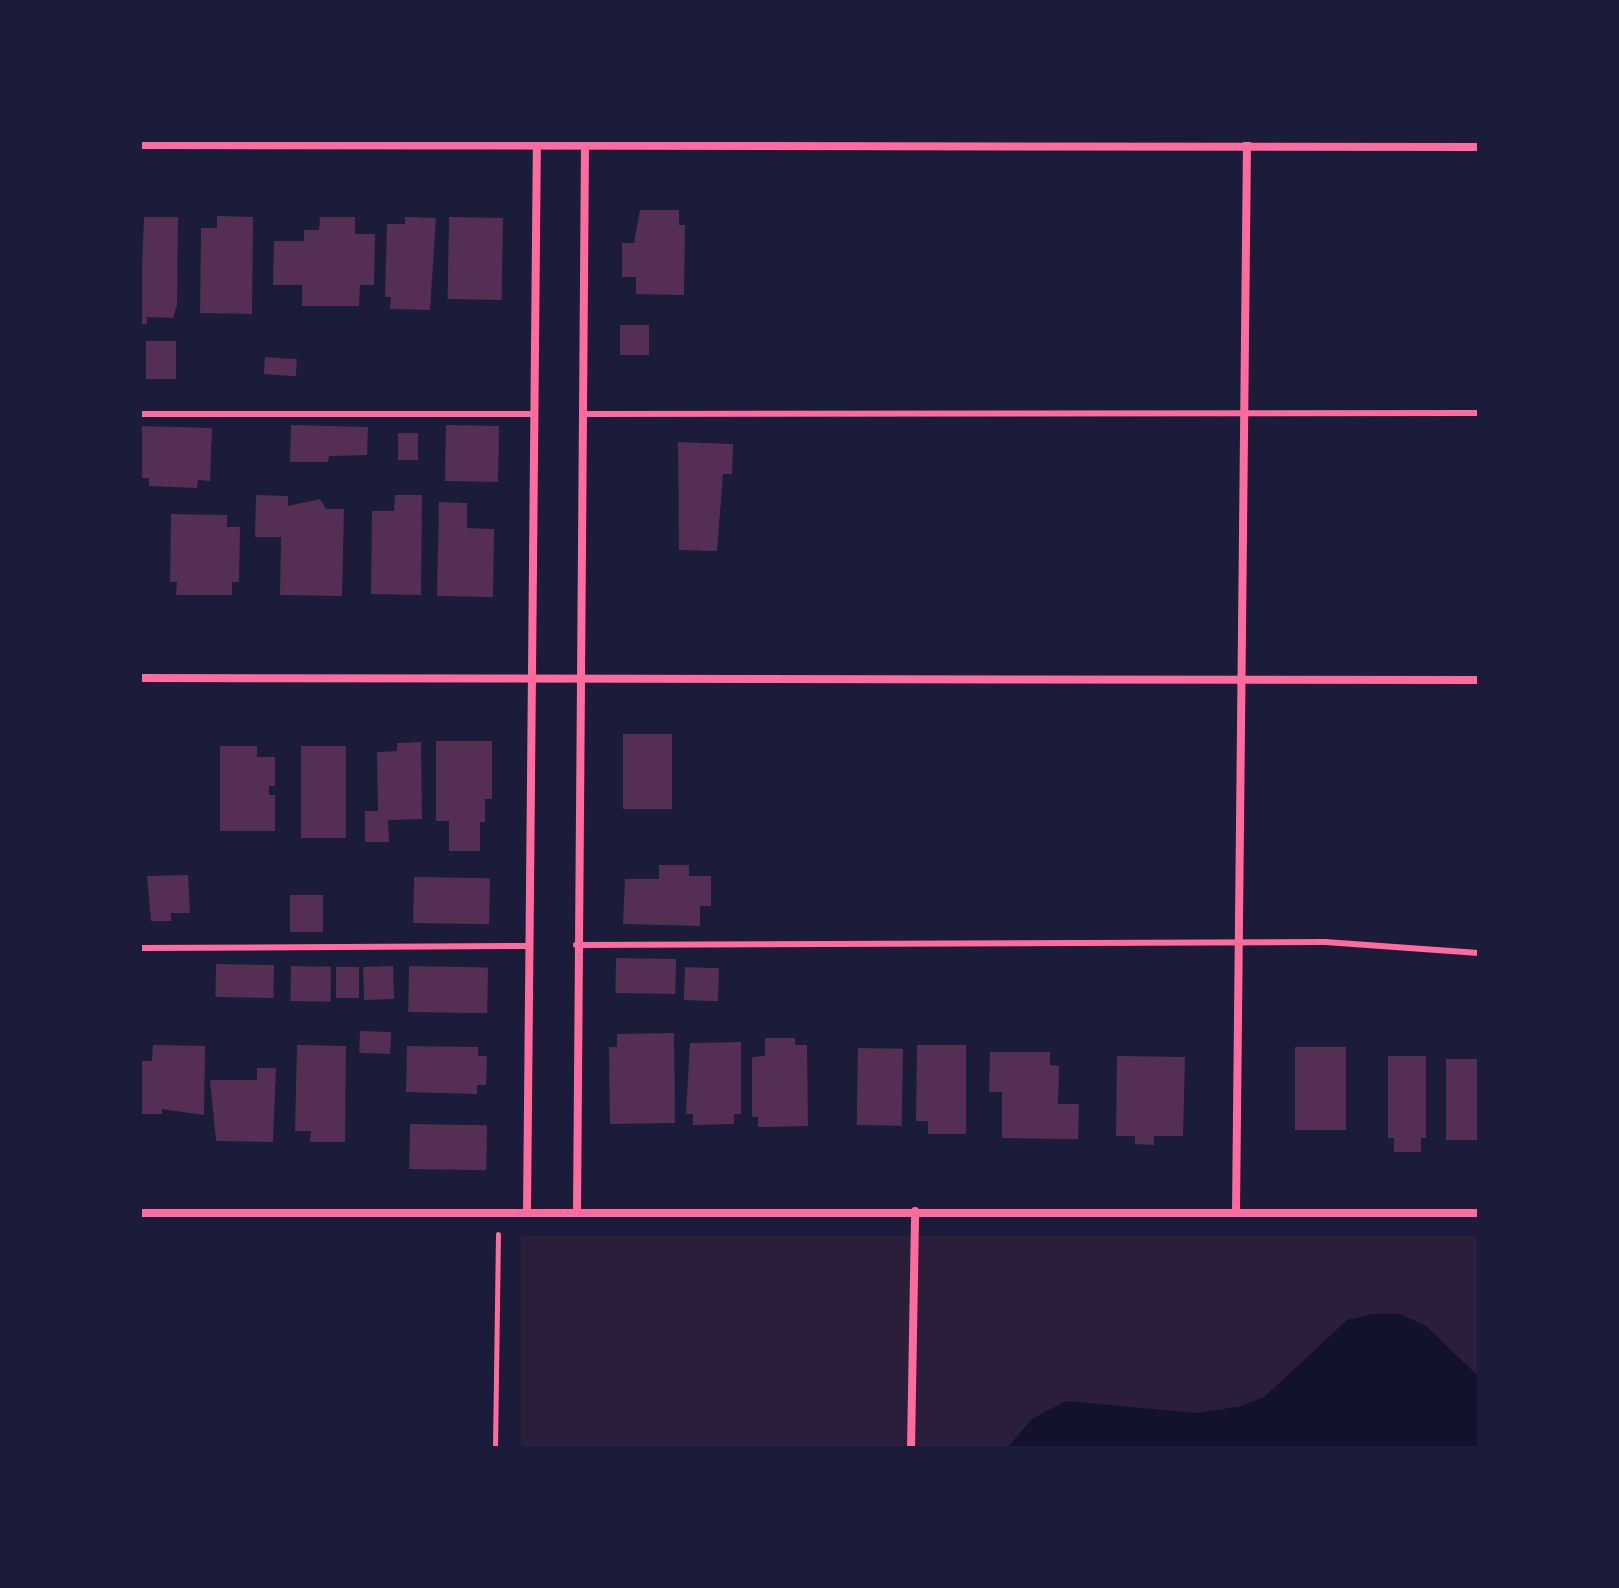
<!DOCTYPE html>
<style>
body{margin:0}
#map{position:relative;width:1619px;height:1588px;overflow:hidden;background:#1b1b3a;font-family:Ubuntu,sans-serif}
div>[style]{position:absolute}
.green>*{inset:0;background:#2a1e3b;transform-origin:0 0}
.water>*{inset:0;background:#12122b}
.building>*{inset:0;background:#542f53;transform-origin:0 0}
.path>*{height:5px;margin:-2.5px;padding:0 2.5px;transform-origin:2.5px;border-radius:2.5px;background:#ff6b9d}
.service>*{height:6px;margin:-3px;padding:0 3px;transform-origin:3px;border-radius:3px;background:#ff6b9d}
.minor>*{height:8px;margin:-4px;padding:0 4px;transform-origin:4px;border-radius:4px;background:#ff6b9d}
span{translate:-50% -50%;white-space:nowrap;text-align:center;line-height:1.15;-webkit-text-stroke:6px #1b1b3a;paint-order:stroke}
.frame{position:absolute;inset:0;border:142px solid #1b1b3a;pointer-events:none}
</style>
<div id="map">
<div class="green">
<i style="left:521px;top:1236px;width:958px;height:212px"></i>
</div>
<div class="water">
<i style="clip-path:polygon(1373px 1314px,1400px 1314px,1426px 1326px,1479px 1377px,1479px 1448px,1007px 1448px,1032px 1419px,1066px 1401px,1196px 1413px,1242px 1406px,1264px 1397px,1347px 1320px)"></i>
</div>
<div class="building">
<i style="clip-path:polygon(640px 210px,679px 210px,679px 225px,685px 225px,684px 295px,636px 294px,636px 277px,622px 277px,622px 243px,634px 243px)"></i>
<i style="clip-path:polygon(217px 216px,253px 217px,252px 314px,200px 313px,201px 228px,217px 228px)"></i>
<i style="clip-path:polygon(144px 217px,178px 217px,177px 305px,173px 318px,147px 317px,147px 324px,140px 324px)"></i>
<i style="clip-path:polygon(320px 217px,355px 217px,355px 234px,375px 234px,374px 285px,360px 285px,359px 306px,302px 306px,302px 285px,273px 285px,274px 241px,304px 241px,304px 230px,319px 230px)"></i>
<i style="clip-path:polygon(405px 217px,436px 218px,430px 310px,390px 309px,391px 297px,385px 297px,387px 224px,405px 224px)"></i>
<i style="left:449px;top:217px;width:54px;height:82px;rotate:1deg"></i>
<i style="left:620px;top:325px;width:29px;height:30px"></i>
<i style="left:146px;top:341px;width:30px;height:38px"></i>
<i style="left:265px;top:357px;width:32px;height:17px;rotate:4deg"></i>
<i style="clip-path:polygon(291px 425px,368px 427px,367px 455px,329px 456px,328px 462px,290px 462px)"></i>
<i style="left:446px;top:425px;width:53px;height:56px;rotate:1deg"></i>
<i style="clip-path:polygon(140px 426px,212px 428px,210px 481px,198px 480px,197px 488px,149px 486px,149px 478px,140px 478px)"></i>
<i style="left:398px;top:433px;width:20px;height:27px"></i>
<i style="clip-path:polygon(678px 442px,733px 444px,732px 474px,723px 474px,717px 551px,679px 550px)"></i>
<i style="clip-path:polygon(256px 495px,288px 496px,288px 506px,320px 499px,326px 509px,344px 509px,342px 596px,280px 595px,281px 537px,255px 537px)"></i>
<i style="clip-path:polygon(395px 495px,422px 495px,421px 595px,371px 594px,372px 511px,394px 511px)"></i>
<i style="clip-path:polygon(439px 502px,467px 503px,467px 528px,494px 529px,493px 597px,437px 596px)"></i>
<i style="clip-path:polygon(171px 514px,227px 515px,227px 527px,240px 527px,239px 582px,232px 582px,232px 595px,176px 595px,177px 582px,170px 582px)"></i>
<i style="left:623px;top:734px;width:49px;height:75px"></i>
<i style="clip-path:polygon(436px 741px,492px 741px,492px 799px,485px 799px,485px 822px,480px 822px,480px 851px,449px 851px,449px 821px,436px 821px)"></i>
<i style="clip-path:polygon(421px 742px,422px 819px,388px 820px,389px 842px,365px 842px,365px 811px,378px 811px,377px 752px,397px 751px,397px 743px)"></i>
<i style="clip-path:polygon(220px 746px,257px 746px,257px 757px,275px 757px,275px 786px,269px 786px,269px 795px,275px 795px,275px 831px,220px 831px)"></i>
<i style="left:301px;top:746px;width:45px;height:92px"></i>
<i style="clip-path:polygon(659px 865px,689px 865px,689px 876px,711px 876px,711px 906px,700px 906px,700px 926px,623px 924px,625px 879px,659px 879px)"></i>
<i style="clip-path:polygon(188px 875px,190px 913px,171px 913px,171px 921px,151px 921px,147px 876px)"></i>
<i style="left:414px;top:877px;width:76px;height:46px;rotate:1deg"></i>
<i style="left:290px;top:895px;width:33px;height:37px"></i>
<i style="left:616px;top:958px;width:60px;height:35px;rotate:1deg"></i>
<i style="left:216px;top:964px;width:58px;height:33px;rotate:1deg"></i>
<i style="left:291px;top:966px;width:40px;height:35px;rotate:1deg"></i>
<i style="left:393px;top:966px;width:33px;height:30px;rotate:88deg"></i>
<i style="left:409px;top:966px;width:79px;height:46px;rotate:1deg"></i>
<i style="left:359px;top:967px;width:31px;height:23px;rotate:90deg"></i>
<i style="left:685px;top:967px;width:34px;height:33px;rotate:2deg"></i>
<i style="left:360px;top:1031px;width:31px;height:22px;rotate:2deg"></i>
<i style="clip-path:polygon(674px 1033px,675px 1123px,610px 1124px,609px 1047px,617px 1047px,617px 1034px)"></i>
<i style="clip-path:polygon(765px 1038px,795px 1038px,795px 1045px,807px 1045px,808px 1126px,758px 1127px,758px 1117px,752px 1117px,752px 1057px,765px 1056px)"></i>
<i style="clip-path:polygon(741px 1042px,741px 1114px,734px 1114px,734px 1124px,693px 1125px,693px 1114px,686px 1114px,690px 1043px)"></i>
<i style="clip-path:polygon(153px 1045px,205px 1046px,204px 1115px,162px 1109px,162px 1114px,140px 1114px,140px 1061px,152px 1061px)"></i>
<i style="clip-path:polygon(297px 1045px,346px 1046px,345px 1142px,310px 1142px,311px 1131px,295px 1131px)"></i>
<i style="clip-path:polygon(917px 1045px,966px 1045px,966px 1134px,928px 1134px,928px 1121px,916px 1121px)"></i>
<i style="clip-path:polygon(407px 1046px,478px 1047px,478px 1056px,487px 1056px,486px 1085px,477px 1085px,477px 1094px,406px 1092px)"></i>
<i style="left:1295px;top:1047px;width:51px;height:83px"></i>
<i style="left:858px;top:1048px;width:45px;height:77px;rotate:1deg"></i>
<i style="clip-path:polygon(990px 1052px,1050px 1052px,1050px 1065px,1059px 1066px,1058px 1104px,1079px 1104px,1078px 1139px,1002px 1138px,1002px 1092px,989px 1092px)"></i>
<i style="clip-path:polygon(1117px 1056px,1185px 1057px,1183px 1136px,1154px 1136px,1154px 1145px,1135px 1144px,1135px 1136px,1116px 1136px)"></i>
<i style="clip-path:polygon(1388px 1056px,1426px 1056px,1426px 1138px,1421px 1138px,1421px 1152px,1394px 1152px,1394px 1138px,1388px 1138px)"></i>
<i style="left:1446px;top:1059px;width:33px;height:81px"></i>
<i style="clip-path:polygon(257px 1068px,276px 1068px,273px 1142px,216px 1141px,210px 1080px,257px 1080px)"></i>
<i style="left:410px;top:1124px;width:77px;height:45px;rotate:1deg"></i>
</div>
<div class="path">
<i style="left:495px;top:1448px;width:214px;rotate:-89.2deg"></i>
</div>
<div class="service">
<i style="left:140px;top:414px;width:391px"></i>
<i style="left:584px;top:414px;width:895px;rotate:-0.06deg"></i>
<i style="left:576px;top:945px;width:749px;rotate:-0.23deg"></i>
<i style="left:1325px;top:942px;width:154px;rotate:4.1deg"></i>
<i style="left:140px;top:948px;width:389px;rotate:-0.3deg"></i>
</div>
<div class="minor">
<i style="left:140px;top:145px;width:1339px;rotate:0.09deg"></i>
<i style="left:140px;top:678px;width:1339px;rotate:0.09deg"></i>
<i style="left:527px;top:1212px;width:1071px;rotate:-89.47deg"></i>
<i style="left:577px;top:1212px;width:1071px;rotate:-89.57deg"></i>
<i style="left:1236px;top:1212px;width:1072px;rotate:-89.41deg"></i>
<i style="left:140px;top:1213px;width:1339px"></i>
<i style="left:911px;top:1448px;width:237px;rotate:-89deg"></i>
</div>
<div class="frame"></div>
</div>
